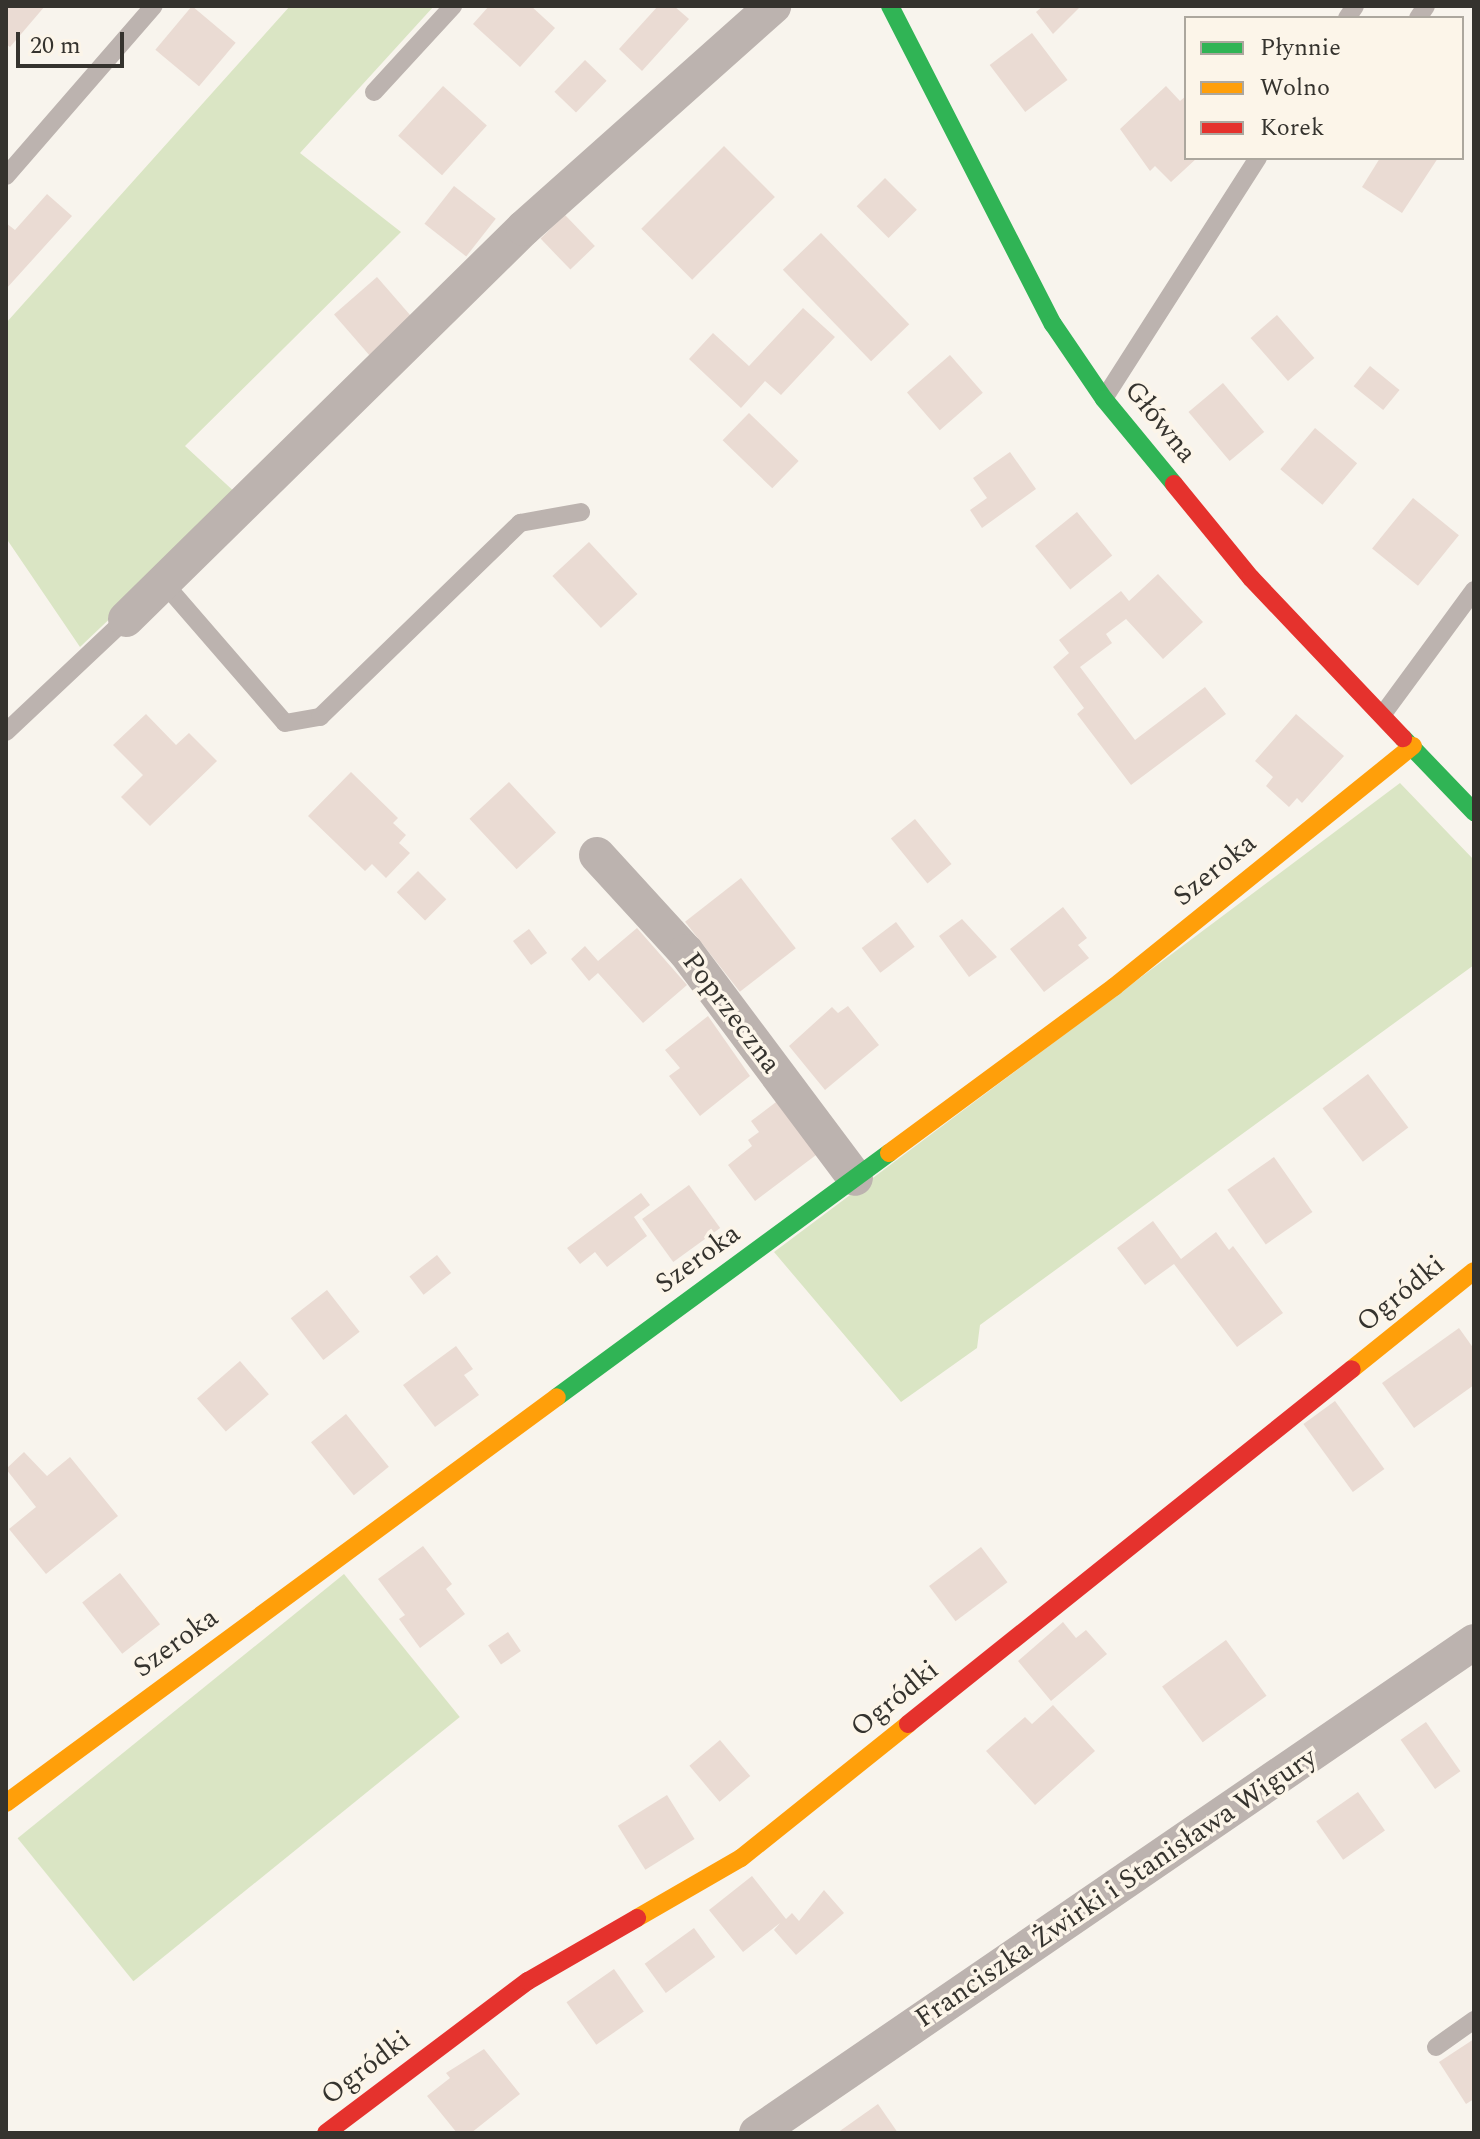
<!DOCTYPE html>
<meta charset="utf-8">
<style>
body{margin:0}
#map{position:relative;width:1480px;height:2139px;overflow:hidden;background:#f8f4ed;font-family:Spectral,serif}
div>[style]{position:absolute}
.green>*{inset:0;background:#dae5c4;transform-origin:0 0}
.building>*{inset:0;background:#eadbd3;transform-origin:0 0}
.lane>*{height:18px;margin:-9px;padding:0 9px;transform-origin:9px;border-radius:9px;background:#bcb3af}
.street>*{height:36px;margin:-18px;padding:0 18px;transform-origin:18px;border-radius:18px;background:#bcb3af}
.fast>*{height:18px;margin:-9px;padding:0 9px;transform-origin:9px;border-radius:9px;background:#30b455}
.slow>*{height:18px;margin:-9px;padding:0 9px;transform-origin:9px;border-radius:9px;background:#ff9f0a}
.jam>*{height:18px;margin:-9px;padding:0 9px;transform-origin:9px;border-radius:9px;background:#e5322d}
span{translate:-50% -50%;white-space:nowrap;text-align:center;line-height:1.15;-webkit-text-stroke:7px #fcf5e9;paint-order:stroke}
.street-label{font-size:28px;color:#35332e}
.frame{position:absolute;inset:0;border:8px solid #35332e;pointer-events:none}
.legend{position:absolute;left:1184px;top:16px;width:280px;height:144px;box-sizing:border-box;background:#fcf5e9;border:2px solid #aca79e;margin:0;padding:10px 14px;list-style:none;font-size:24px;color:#35332e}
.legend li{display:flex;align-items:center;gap:16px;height:40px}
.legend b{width:40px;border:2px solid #aca79e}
.scale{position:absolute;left:16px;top:32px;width:108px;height:36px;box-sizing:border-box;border:4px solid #35332e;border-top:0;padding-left:10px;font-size:24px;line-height:28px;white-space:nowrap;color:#35332e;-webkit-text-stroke:6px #fcf5e9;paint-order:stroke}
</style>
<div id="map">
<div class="green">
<i style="clip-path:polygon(290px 6px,434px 6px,300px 153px,401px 232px,185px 446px,239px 496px,80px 647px,6px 538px,6px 323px)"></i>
<i style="clip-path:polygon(1400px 783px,1474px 860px,1474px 965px,980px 1325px,977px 1348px,901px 1402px,774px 1252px)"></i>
<i style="left:344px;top:1574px;width:184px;height:420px;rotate:51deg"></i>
</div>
<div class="building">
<i style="clip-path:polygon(6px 6px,45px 6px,10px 47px,6px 44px)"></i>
<i style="left:192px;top:6px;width:57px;height:57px;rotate:40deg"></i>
<i style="clip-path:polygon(489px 6px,531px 6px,555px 28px,520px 67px,473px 24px)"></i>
<i style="clip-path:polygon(658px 6px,674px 6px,689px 19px,642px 71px,619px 49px)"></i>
<i style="clip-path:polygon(1043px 6px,1081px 6px,1053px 34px,1036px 12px)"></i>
<i style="left:1032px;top:33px;width:59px;height:53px;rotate:53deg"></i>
<i style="left:585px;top:60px;width:30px;height:44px;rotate:44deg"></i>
<i style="left:443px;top:86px;width:59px;height:67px;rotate:42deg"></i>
<i style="clip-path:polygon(1166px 86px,1180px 101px,1186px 96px,1186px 158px,1197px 158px,1171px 182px,1155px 166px,1150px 171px,1120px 129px)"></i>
<i style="left:724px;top:146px;width:72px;height:117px;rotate:45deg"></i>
<i style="clip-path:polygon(1380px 158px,1438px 158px,1402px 213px,1362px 187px)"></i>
<i style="left:885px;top:178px;width:45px;height:40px;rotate:45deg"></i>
<i style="left:454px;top:186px;width:53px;height:48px;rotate:38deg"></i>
<i style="clip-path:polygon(47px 194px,72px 216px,6px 289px,6px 223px,15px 230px)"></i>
<i style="left:565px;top:215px;width:43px;height:34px;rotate:46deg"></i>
<i style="left:821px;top:233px;width:127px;height:53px;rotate:46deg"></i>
<i style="left:377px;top:277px;width:57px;height:57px;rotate:49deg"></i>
<i style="clip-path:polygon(803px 308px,835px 337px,781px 395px,765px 381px,741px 408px,689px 359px,713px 333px,749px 366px)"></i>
<i style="left:1277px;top:315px;width:57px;height:35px;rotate:49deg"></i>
<i style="left:950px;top:355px;width:50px;height:57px;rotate:49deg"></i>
<i style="left:1370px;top:366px;width:38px;height:26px;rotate:39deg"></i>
<i style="left:1223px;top:383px;width:64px;height:45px;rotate:50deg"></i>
<i style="left:749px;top:413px;width:69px;height:38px;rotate:44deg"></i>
<i style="left:1315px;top:428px;width:55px;height:54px;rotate:40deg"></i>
<i style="clip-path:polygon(1010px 452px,1036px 489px,982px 528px,970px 510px,987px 498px,973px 478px)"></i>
<i style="left:1413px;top:498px;width:59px;height:65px;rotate:39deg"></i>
<i style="left:1077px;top:512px;width:56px;height:54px;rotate:51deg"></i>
<i style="left:589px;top:542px;width:71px;height:50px;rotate:47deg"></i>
<i style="clip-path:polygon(1158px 574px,1203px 622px,1163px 659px,1126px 619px,1106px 634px,1112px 643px,1080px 667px,1135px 740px,1205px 687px,1226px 714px,1131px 785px,1077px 714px,1084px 708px,1053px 667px,1069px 653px,1059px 640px,1121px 591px,1129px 601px)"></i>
<i style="clip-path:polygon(146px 714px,176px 745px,189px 733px,217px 761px,150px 826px,121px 797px,143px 775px,113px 745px)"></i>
<i style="clip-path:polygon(1296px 714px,1344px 756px,1302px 803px,1297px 798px,1289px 807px,1266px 786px,1273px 777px,1255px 761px)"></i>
<i style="clip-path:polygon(351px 772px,398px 818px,393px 823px,406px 835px,399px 843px,410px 853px,386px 878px,372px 864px,365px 871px,308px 816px)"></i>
<i style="left:509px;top:782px;width:69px;height:54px;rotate:47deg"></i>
<i style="left:915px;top:819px;width:58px;height:31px;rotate:51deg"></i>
<i style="left:418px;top:871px;width:40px;height:30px;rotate:45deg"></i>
<i style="left:741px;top:878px;width:89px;height:71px;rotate:52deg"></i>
<i style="clip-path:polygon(1063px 907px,1087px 938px,1078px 945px,1089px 958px,1044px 992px,1010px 949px)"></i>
<i style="clip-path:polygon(962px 919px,997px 957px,969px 977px,939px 936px)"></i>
<i style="left:896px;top:922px;width:31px;height:43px;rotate:53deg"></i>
<i style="clip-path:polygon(637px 928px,687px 985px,643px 1023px,598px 973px,589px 981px,571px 959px,585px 946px,598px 961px)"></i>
<i style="left:529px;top:929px;width:30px;height:20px;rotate:53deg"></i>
<i style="clip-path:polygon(848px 1006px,879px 1045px,825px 1090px,789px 1046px,832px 1007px,838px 1013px)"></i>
<i style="clip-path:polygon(708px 1016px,750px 1076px,700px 1116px,669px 1076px,680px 1068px,665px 1050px)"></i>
<i style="left:1368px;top:1074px;width:67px;height:57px;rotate:53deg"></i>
<i style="clip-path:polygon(780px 1099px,820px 1152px,755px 1201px,728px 1165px,752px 1146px,748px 1140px,759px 1132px,751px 1121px)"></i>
<i style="left:1274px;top:1157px;width:67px;height:57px;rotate:55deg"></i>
<i style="left:689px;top:1185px;width:53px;height:58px;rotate:54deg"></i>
<i style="clip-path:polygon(641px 1193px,650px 1205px,634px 1217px,647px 1236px,607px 1267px,595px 1252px,580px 1264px,567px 1248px)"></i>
<i style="clip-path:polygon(1153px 1221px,1181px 1259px,1216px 1232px,1229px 1250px,1233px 1246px,1283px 1313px,1237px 1347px,1174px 1264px,1145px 1285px,1117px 1248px)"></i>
<i style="left:437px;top:1255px;width:23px;height:35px;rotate:52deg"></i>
<i style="left:327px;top:1290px;width:53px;height:46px;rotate:52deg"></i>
<i style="clip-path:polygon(1459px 1328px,1474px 1349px,1474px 1385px,1414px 1428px,1382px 1383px)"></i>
<i style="clip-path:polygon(456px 1346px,473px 1369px,464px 1375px,479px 1395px,435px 1427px,403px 1385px)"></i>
<i style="left:240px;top:1361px;width:44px;height:57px;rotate:49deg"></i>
<i style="left:1335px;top:1401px;width:84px;height:39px;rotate:54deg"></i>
<i style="left:346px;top:1414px;width:68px;height:45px;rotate:51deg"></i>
<i style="clip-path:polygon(24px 1452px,47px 1476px,70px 1457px,118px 1516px,46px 1574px,9px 1529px,36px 1507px,6px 1469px)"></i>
<i style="clip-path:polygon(423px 1546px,452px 1584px,446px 1589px,465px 1614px,420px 1648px,399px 1619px,405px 1615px,378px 1579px)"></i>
<i style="left:981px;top:1547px;width:44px;height:65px;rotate:53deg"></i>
<i style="left:120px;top:1573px;width:65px;height:48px;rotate:52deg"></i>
<i style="clip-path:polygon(1063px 1622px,1076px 1638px,1086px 1630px,1107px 1654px,1051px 1701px,1018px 1661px)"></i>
<i style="left:508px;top:1632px;width:23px;height:24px;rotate:56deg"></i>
<i style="left:1226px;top:1640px;width:69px;height:79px;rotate:54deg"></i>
<i style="clip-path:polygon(1053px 1705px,1095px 1751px,1035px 1805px,986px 1751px,1025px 1717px,1032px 1724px)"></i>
<i style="left:1426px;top:1722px;width:60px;height:31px;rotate:55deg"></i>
<i style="left:720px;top:1740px;width:47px;height:40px;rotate:50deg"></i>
<i style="left:1358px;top:1792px;width:47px;height:51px;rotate:55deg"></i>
<i style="left:667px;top:1795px;width:52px;height:58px;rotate:58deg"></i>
<i style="clip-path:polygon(752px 1876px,786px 1919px,792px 1913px,799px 1921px,824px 1890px,844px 1913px,796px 1955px,774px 1930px,780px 1923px,743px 1952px,709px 1910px)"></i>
<i style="left:694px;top:1928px;width:36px;height:61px;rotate:54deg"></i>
<i style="left:614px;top:1969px;width:52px;height:58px;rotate:55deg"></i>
<i style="clip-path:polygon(1474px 2039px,1474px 2099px,1466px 2104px,1439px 2062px)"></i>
<i style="clip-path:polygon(484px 2049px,520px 2094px,471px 2133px,457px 2133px,427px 2096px,450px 2078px,446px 2073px)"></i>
<i style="clip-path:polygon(878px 2104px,898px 2133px,837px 2133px)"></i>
</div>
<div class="lane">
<i style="left:1347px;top:18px;width:14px;rotate:-56deg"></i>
<i style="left:1418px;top:18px;width:14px;rotate:-56deg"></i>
<i style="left:374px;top:92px;width:117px;rotate:-47.4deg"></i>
<i style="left:6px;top:176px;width:225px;rotate:-49deg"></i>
<i style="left:1105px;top:397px;width:284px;rotate:-57.4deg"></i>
<i style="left:163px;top:582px;width:186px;rotate:49.1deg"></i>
<i style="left:285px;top:723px;width:36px;rotate:-10deg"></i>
<i style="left:320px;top:717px;width:279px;rotate:-44.1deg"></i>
<i style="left:520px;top:523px;width:62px;rotate:-10.2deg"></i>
<i style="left:1383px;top:714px;width:154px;rotate:-53.7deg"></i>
<i style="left:6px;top:732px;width:165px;rotate:-43.3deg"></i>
<i style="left:1436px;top:2047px;width:47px;rotate:-35.4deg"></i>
</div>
<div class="street">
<i style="left:126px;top:619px;width:558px;rotate:-44.49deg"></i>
<i style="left:524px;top:228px;width:334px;rotate:-41.7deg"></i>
<i style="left:597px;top:855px;width:132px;rotate:47.5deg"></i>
<i style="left:686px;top:952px;width:282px;rotate:53.2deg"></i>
<i style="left:757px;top:2133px;width:869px;rotate:-34.4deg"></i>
</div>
<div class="fast">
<i style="left:890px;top:6px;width:357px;rotate:62.9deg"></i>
<i style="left:1053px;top:324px;width:91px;rotate:55.8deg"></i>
<i style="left:1104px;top:399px;width:110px;rotate:50.5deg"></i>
<i style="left:1403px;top:738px;width:103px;rotate:46.2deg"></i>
<i style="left:557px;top:1397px;width:412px;rotate:-36.3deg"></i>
</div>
<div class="slow">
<i style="left:889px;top:1153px;width:280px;rotate:-36.4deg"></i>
<i style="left:1114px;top:987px;width:384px;rotate:-38.9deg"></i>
<i style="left:1352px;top:1369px;width:156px;rotate:-38.8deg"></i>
<i style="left:6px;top:1803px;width:684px;rotate:-36.38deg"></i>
<i style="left:637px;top:1918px;width:120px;rotate:-30deg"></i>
<i style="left:741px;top:1858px;width:214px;rotate:-38.7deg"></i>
</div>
<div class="jam">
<i style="left:1174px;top:484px;width:122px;rotate:50.7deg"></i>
<i style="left:1251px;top:578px;width:221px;rotate:46.5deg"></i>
<i style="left:908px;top:1724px;width:568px;rotate:-38.64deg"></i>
<i style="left:326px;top:2133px;width:253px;rotate:-37deg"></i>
<i style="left:528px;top:1981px;width:126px;rotate:-30deg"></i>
</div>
<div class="street-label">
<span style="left:1160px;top:422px;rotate:51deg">Główna</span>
<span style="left:1215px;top:870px;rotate:-39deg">Szeroka</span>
<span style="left:731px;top:1013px;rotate:53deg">Poprzeczna</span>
<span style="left:698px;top:1259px;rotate:-36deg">Szeroka</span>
<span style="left:1401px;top:1294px;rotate:-39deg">Ogródki</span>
<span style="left:176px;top:1643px;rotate:-36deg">Szeroka</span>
<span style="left:895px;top:1699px;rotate:-39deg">Ogródki</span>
<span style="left:1116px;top:1888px;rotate:-34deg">Franciszka Żwirki i Stanisława Wigury</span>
<span style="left:366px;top:2068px;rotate:-37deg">Ogródki</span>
</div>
<div class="frame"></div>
<ul class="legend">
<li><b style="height:10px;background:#30b455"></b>Płynnie</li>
<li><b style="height:10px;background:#ff9f0a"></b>Wolno</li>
<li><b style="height:10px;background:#e5322d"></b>Korek</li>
</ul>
<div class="scale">20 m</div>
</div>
